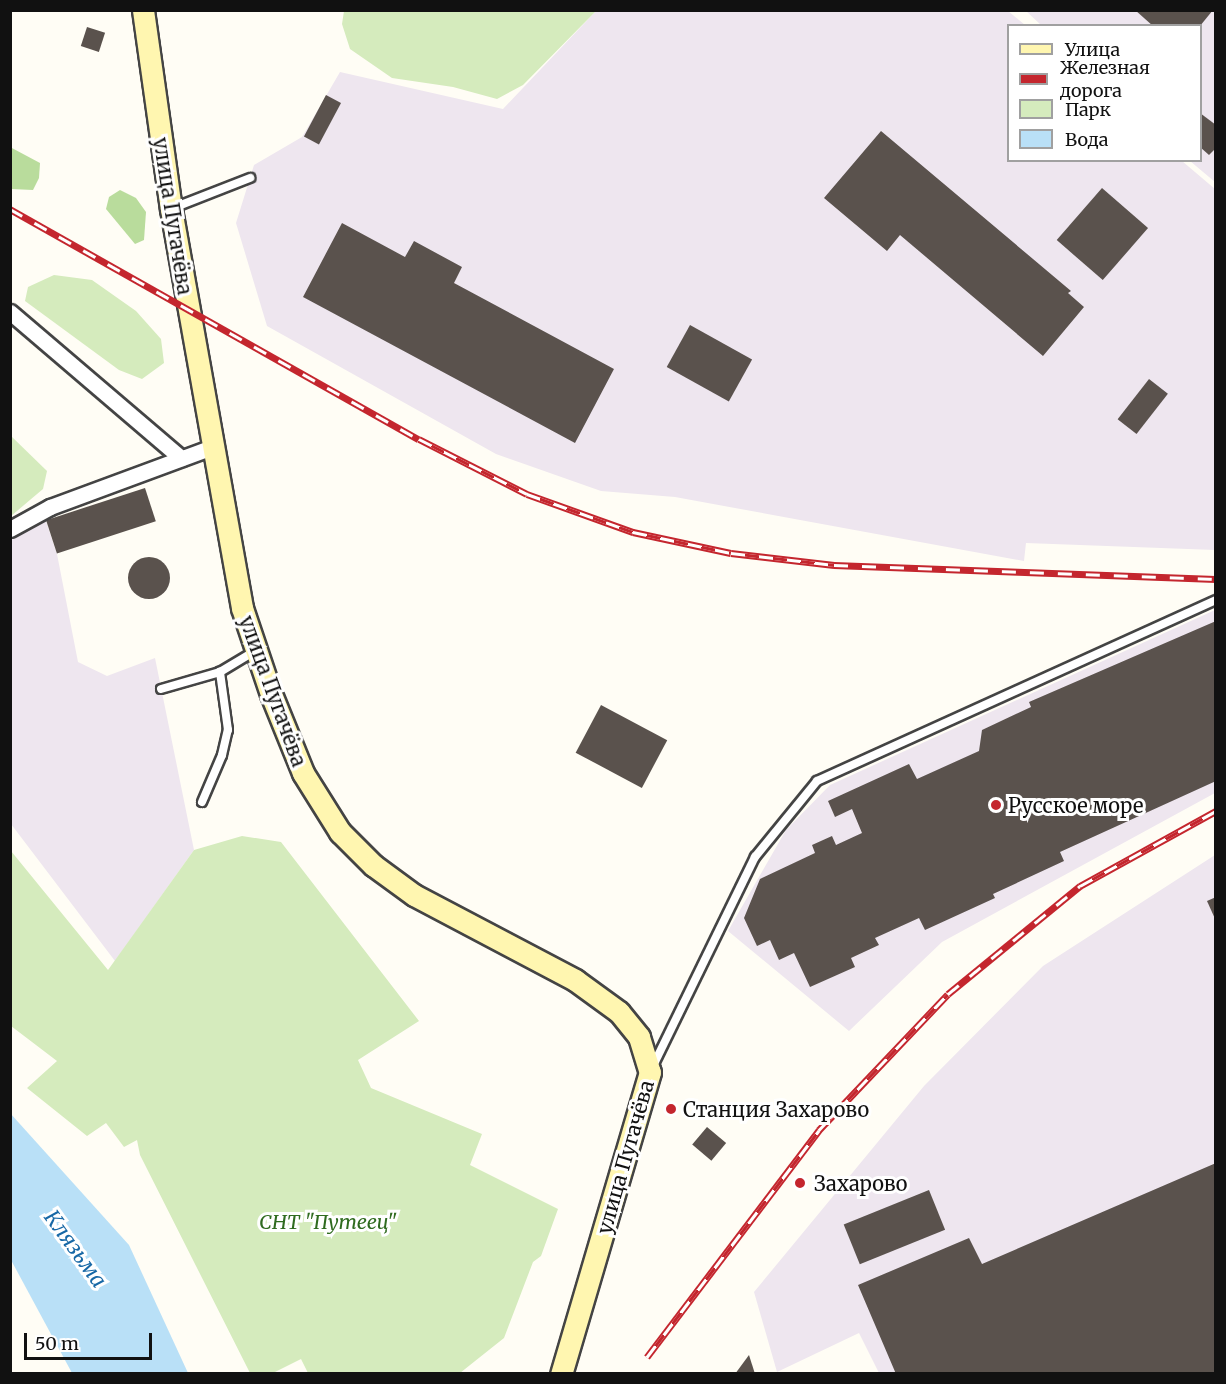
<!DOCTYPE html>
<meta charset="utf-8">
<style>
body{margin:0}
#map{position:relative;width:1226px;height:1384px;overflow:hidden;background:#fffdf5;font-family:Merriweather,serif}
div>[style]{position:absolute}
.industrial>*{inset:0;background:#eee6ef}
.green>*{inset:0;background:#d5ebbd}
.forest>*{inset:0;background:#b9dc9c}
.water>*{inset:0;background:#b9e0f7}
.building>*{inset:0;background:#5a524d;transform-origin:0 0}
.round{border-radius:50%}
.path>*{height:3px;margin-top:-1.5px;transform-origin:0;background:repeating-linear-gradient(90deg,#333 0 6px,transparent 0 9px)}
.roads{filter:drop-shadow(2px 0 #444) drop-shadow(-2px 0 #444) drop-shadow(0 2px #444) drop-shadow(0 -2px #444)}
.lane>*{height:8px;margin:-4px;padding:0 4px;transform-origin:4px;border-radius:4px;background:#fff}
.street>*{height:15px;margin:-7.5px;padding:0 7.5px;transform-origin:7.5px;border-radius:7.5px;background:#fff}
.secondary>*{height:21px;margin:-10.5px;padding:0 10.5px;transform-origin:10.5px;border-radius:10.5px;background:#fff6b0}
.rail>*{height:7px;margin-top:-3.5px;transform-origin:0;background:repeating-linear-gradient(90deg,#fff 0 14px,#c4262e 0 28px);box-sizing:border-box;border-block:2px solid #c4262e}
.dots>*{width:16px;height:16px;translate:-50% -50%;box-sizing:border-box;border:3px solid #fff;border-radius:50%}
span{translate:-50% -50%;white-space:nowrap;text-align:center;line-height:1.15;-webkit-text-stroke:6px #fff;paint-order:stroke}
.street-label{font-size:20px;color:#111}
.poi-label{font-size:20px;color:#111}
.left{translate:0 -50%;text-align:left}
.park-label{font-size:20px;color:#2f6b1f;font-style:italic}
.water-label{font-size:21px;color:#1768a6;font-style:italic}
.frame{position:absolute;inset:0;border:12px solid #111;pointer-events:none}
.legend{position:absolute;left:1007px;top:24px;width:195px;height:138px;box-sizing:border-box;background:#fff;border:2px solid #a0a0a0;margin:0;padding:8px 10px;list-style:none;font-size:18px;color:#111}
.legend li{display:flex;align-items:center;gap:12px;height:30px}
.legend b{width:30px;border:2px solid #a0a0a0}
.scale{position:absolute;left:24px;top:1333px;width:128px;height:27px;box-sizing:border-box;border:3px solid #111;border-top:0;padding-left:8px;font-size:18px;line-height:21px;white-space:nowrap;color:#111;-webkit-text-stroke:4px #fff;paint-order:stroke}
</style>
<div id="map">
<div class="industrial">
<i style="clip-path:polygon(596px 11px,1008px 11px,1025px 25px,1008px 26px,1008px 160px,1182px 161px,1215px 189px,1215px 550px,1026px 543px,1024px 561px,675px 497px,601px 491px,496px 454px,267px 326px,236px 223px,254px 165px,302px 137px,340px 72px,503px 109px)"></i>
<i style="clip-path:polygon(1026px 11px,1215px 11px,1215px 182px,1190px 161px,1200px 160px,1200px 26px,1041px 25px)"></i>
<i style="clip-path:polygon(46px 521px,57px 554px,78px 662px,107px 676px,155px 658px,194px 850px,115px 961px,11px 824px,11px 535px)"></i>
<i style="clip-path:polygon(1215px 610px,1215px 793px,942px 942px,849px 1031px,728px 931px,786px 830px,830px 785px)"></i>
<i style="clip-path:polygon(1215px 855px,1215px 1373px,879px 1373px,859px 1333px,777px 1372px,754px 1292px,924px 1086px,1043px 966px)"></i>
</div>
<div class="green">
<i style="clip-path:polygon(344px 11px,344px 10px,596px 11px,523px 85px,497px 99px,453px 87px,392px 78px,350px 49px,342px 24px)"></i>
<i style="clip-path:polygon(54px 275px,92px 280px,136px 311px,161px 339px,164px 363px,142px 379px,119px 370px,25px 301px,28px 287px)"></i>
<i style="clip-path:polygon(10px 435px,47px 471px,43px 489px,11px 516px)"></i>
<i style="clip-path:polygon(242px 836px,281px 842px,419px 1021px,358px 1060px,371px 1088px,482px 1134px,470px 1165px,558px 1209px,541px 1256px,533px 1262px,504px 1338px,460px 1373px,308px 1373px,301px 1359px,273px 1373px,250px 1373px,140px 1155px,137px 1140px,124px 1147px,106px 1123px,87px 1136px,27px 1088px,57px 1061px,11px 1026px,11px 851px,108px 970px,194px 850px)"></i>
</div>
<div class="forest">
<i style="clip-path:polygon(10px 147px,40px 163px,39px 178px,33px 190px,11px 189px)"></i>
<i style="clip-path:polygon(120px 190px,136px 198px,146px 212px,144px 240px,135px 244px,106px 209px,109px 197px)"></i>
</div>
<div class="water">
<i style="clip-path:polygon(10px 1113px,129px 1245px,188px 1373px,72px 1373px,11px 1260px)"></i>
</div>
<div class="building">
<i style="clip-path:polygon(1135px 10px,1213px 10px,1200px 26px,1153px 26px)"></i>
<i style="left:87px;top:27px;width:19px;height:20px;rotate:18deg"></i>
<i style="left:326px;top:95px;width:17px;height:47px;rotate:28deg"></i>
<i style="clip-path:polygon(1200px 113px,1216px 125px,1216px 148px,1209px 155px,1200px 147px)"></i>
<i style="clip-path:polygon(881px 131px,1071px 291px,1068px 293px,1084px 307px,1043px 356px,900px 235px,887px 251px,824px 198px)"></i>
<i style="left:1102px;top:188px;width:61px;height:69px;rotate:41deg"></i>
<i style="clip-path:polygon(342px 223px,405px 257px,414px 241px,462px 267px,454px 283px,614px 369px,575px 443px,303px 297px)"></i>
<i style="left:690px;top:325px;width:71px;height:48px;rotate:29deg"></i>
<i style="left:1149px;top:379px;width:24px;height:51px;rotate:38deg"></i>
<i style="left:145px;top:488px;width:35px;height:104px;rotate:72deg"></i>
<i class="round" style="left:128px;top:557px;width:42px;height:42px"></i>
<i style="clip-path:polygon(1216px 621px,1216px 781px,1060px 852px,1064px 861px,993px 894px,995px 898px,925px 930px,919px 918px,875px 938px,879px 945px,851px 958px,855px 967px,810px 987px,794px 953px,779px 960px,770px 940px,757px 946px,744px 918px,760px 879px,815px 853px,812px 845px,832px 836px,836px 845px,862px 833px,852px 809px,835px 817px,828px 801px,909px 764px,917px 779px,979px 751px,982px 730px,1031px 707px,1029px 702px)"></i>
<i style="left:601px;top:705px;width:75px;height:54px;rotate:28deg"></i>
<i style="clip-path:polygon(1216px 897px,1216px 921px,1207px 901px)"></i>
<i style="left:707px;top:1127px;width:25px;height:23px;rotate:40deg"></i>
<i style="clip-path:polygon(1216px 1163px,1216px 1374px,896px 1374px,858px 1285px,969px 1238px,982px 1264px)"></i>
<i style="left:929px;top:1190px;width:43px;height:92px;rotate:68deg"></i>
<i style="clip-path:polygon(749px 1355px,755px 1374px,735px 1374px)"></i>
</div>
<div class="path">
<i style="left:658px;top:1374px;width:2px;rotate:-63deg"></i>
</div>
<div class="roads">
<div class="lane">
<i style="left:173px;top:208px;width:83px;rotate:-21.3deg"></i>
<i style="left:161px;top:689px;width:61px;rotate:-16.1deg"></i>
<i style="left:202px;top:802px;width:51px;rotate:-66.9deg"></i>
<i style="left:222px;top:755px;width:26px;rotate:-77deg"></i>
<i style="left:228px;top:730px;width:59px;rotate:-97.9deg"></i>
<i style="left:220px;top:672px;width:41px;rotate:-31deg"></i>
<i style="left:653px;top:1066px;width:233px;rotate:-64deg"></i>
<i style="left:755px;top:857px;width:98px;rotate:-50.8deg"></i>
<i style="left:817px;top:781px;width:438px;rotate:-24.4deg"></i>
</div>
<div class="street">
<i style="left:10px;top:312px;width:225px;rotate:40.5deg"></i>
<i style="left:10px;top:529px;width:46px;rotate:-28.8deg"></i>
<i style="left:50px;top:507px;width:173px;rotate:-20.3deg"></i>
</div>
<div class="secondary">
<i style="left:143px;top:10px;width:201px;rotate:82deg"></i>
<i style="left:171px;top:209px;width:405px;rotate:79.9deg"></i>
<i style="left:242px;top:608px;width:91px;rotate:71.4deg"></i>
<i style="left:271px;top:694px;width:85px;rotate:67.9deg"></i>
<i style="left:303px;top:773px;width:70px;rotate:57.9deg"></i>
<i style="left:340px;top:832px;width:47px;rotate:45deg"></i>
<i style="left:373px;top:865px;width:51px;rotate:36.2deg"></i>
<i style="left:414px;top:895px;width:182px;rotate:27.8deg"></i>
<i style="left:575px;top:980px;width:54px;rotate:36deg"></i>
<i style="left:619px;top:1012px;width:32px;rotate:51deg"></i>
<i style="left:639px;top:1037px;width:37px;rotate:73deg"></i>
<i style="left:650px;top:1072px;width:315px;rotate:106.4deg"></i>
</div>
</div>
<div class="rail">
<i style="left:10px;top:209px;width:469px;rotate:29.4deg"></i>
<i style="left:419px;top:439px;width:121px;rotate:27deg"></i>
<i style="left:527px;top:494px;width:113px;rotate:19.7deg"></i>
<i style="left:633px;top:532px;width:100px;rotate:12.1deg"></i>
<i style="left:731px;top:553px;width:104px;rotate:6.6deg"></i>
<i style="left:834px;top:565px;width:382px;rotate:2.1deg"></i>
<i style="left:647px;top:1357px;width:285px;rotate:-52.8deg"></i>
<i style="left:819px;top:1130px;width:187px;rotate:-46.5deg"></i>
<i style="left:948px;top:994px;width:171px;rotate:-39.3deg"></i>
<i style="left:1080px;top:886px;width:155px;rotate:-28.9deg"></i>
</div>
<div class="dots">
<i style="left:996px;top:805px;background:#c4262e"></i>
<i style="left:671px;top:1109px;background:#c4262e"></i>
<i style="left:800px;top:1183px;background:#c4262e"></i>
</div>
<div class="street-label">
<span style="left:173px;top:216px;rotate:81deg">улица Пугачёва</span>
<span style="left:273px;top:691px;rotate:70deg">улица Пугачёва</span>
<span style="left:625px;top:1157px;rotate:-74deg">улица Пугачёва</span>
</div>
<div class="poi-label">
<span class="left" style="left:1008px;top:805px">Русское море</span>
<span class="left" style="left:683px;top:1109px">Станция Захарово</span>
<span class="left" style="left:814px;top:1183px">Захарово</span>
</div>
<div class="park-label">
<span style="left:328px;top:1221px">СНТ "Путеец"</span>
</div>
<div class="water-label">
<span style="left:75px;top:1249px;rotate:54deg">Клязьма</span>
</div>
<div class="frame"></div>
<ul class="legend">
<li><b style="height:8px;background:#fff6b0"></b>Улица</li>
<li><b style="height:8px;background:#c4262e"></b>Железная дорога</li>
<li><b style="height:16px;background:#d5ebbd"></b>Парк</li>
<li><b style="height:16px;background:#b9e0f7"></b>Вода</li>
</ul>
<div class="scale">50 m</div>
</div>
